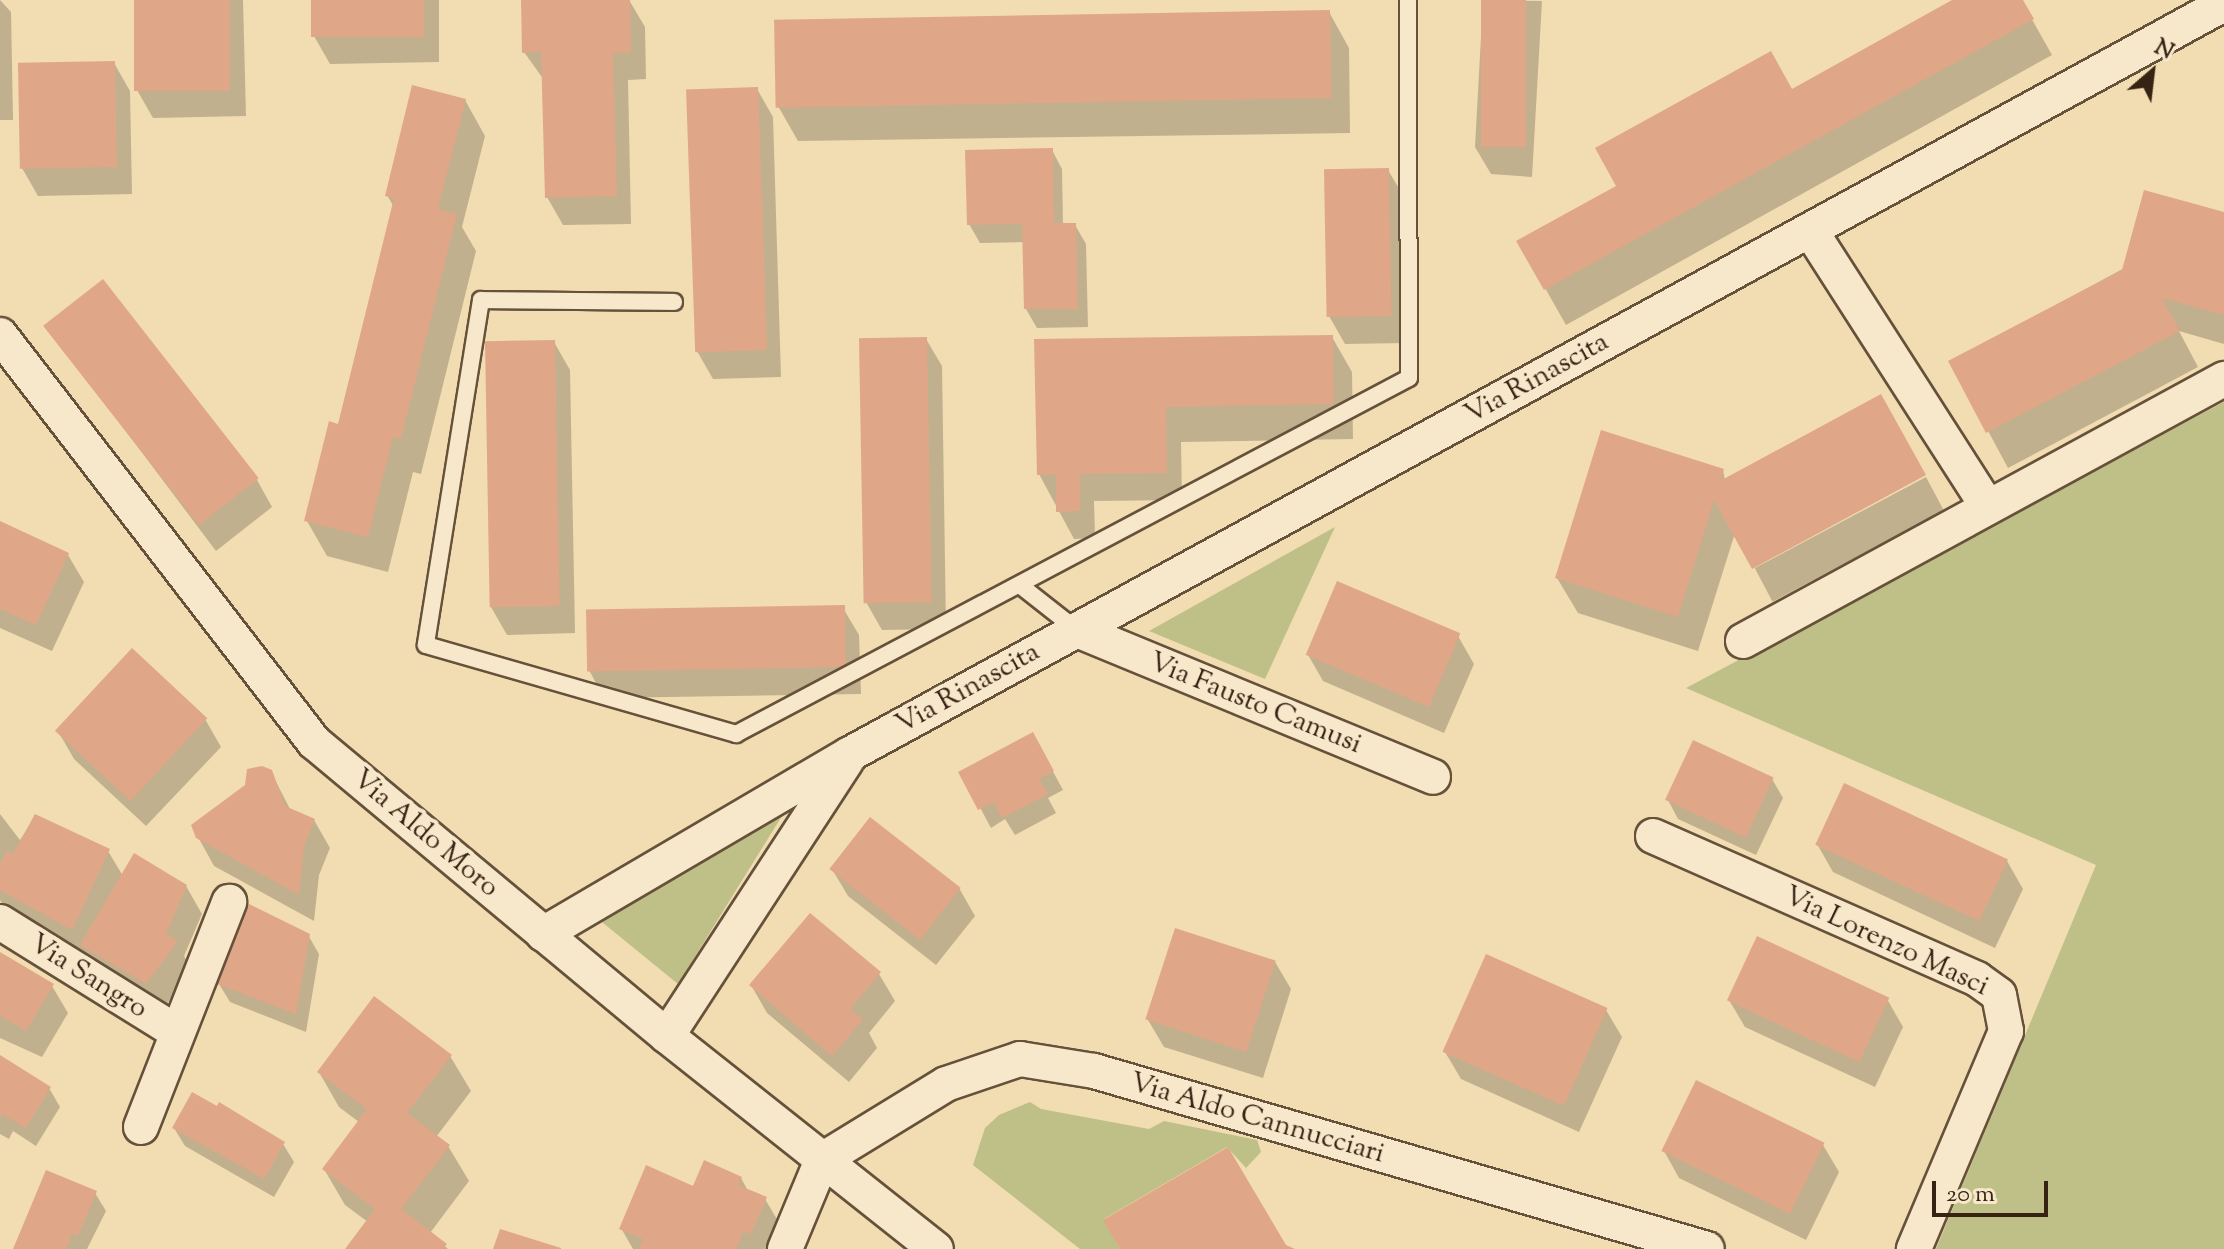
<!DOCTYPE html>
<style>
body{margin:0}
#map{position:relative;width:2224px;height:1249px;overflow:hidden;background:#f2dcb1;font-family:"Sorts Mill Goudy",serif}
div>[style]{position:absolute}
.green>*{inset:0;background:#bfbf88}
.shadow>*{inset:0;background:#0003;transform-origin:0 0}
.building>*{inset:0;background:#e0a688;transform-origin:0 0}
.roads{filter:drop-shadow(2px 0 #66513a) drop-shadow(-2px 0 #66513a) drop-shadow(0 2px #66513a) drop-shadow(0 -2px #66513a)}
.service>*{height:16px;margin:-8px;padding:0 8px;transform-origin:8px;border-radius:8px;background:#f7e8cc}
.minor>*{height:34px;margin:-17px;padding:0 17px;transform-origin:17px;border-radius:17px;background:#f7e8cc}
span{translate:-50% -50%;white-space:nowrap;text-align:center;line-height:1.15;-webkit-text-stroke:8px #f7e8cc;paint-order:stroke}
.street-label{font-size:28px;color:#372313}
.north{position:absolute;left:2112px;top:32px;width:80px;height:80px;-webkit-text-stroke:6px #f7e8cc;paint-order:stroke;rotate:28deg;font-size:22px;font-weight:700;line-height:32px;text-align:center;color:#372313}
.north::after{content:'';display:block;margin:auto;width:28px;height:36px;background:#372313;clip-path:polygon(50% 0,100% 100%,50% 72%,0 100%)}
.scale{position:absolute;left:1932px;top:1181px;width:116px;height:36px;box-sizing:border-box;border:4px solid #372313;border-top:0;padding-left:10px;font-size:24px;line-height:28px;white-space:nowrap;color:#372313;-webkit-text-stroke:6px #f7e8cc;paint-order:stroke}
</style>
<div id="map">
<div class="green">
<i style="clip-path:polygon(2224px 402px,2224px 1249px,1936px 1249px,2096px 865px,1686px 688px)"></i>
<i style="clip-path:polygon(1335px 527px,1265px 679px,1149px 631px)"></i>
<i style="clip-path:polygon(790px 803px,678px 984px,597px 918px)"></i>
<i style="clip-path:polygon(1030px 1102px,1041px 1109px,1149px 1129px,1164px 1121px,1257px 1140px,1261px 1152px,1246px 1168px,1227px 1147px,1104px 1219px,1120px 1249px,1080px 1249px,973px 1165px,985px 1128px,999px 1115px)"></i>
</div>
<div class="shadow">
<i style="clip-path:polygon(0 0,11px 12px,13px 120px,0 120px)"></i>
<i style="clip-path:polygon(136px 0,243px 0,246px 116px,153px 118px,137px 90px)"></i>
<i style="clip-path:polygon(313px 0,439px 0,439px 62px,330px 64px,314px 36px)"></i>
<i style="clip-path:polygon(629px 0,645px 27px,646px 79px,628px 80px,631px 224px,563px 225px,547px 197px,544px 80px,524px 52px)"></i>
<i style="clip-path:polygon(1483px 0,1542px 1px,1532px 177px,1491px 174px,1475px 147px)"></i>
<i style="clip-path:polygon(1956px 0,2021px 0,2052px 55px,1566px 325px,1519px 242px)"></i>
<i style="clip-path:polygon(1329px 12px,1349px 48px,1350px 133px,798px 141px,778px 106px)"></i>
<i style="clip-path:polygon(114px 63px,130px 91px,132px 194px,38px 196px,22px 168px)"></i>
<i style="clip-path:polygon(757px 89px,773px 117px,781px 377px,713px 379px,697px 351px)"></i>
<i style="clip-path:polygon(465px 100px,485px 136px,462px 227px,476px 251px,421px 474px,413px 472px,388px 572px,327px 556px,307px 521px,339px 426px,394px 207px,387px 195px)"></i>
<i style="clip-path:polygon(1052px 150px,1062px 169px,1063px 225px,1075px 225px,1086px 244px,1088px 327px,1037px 328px,1026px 309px,1025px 242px,980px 243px,969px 224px)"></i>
<i style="clip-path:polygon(1388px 170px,1404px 197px,1406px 343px,1345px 344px,1329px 316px)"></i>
<i style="clip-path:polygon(2224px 214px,2224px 344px,2179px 331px,2198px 367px,2008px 468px,1951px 362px)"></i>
<i style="clip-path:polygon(46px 325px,257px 480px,272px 507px,216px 551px)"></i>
<i style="clip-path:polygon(1332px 337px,1352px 372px,1353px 439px,1181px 442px,1182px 500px,1094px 501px,1095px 538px,1074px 539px,1039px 474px,1036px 341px)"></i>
<i style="clip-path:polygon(926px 339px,942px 366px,946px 629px,882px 630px,866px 602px)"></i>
<i style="clip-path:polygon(554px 342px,570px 370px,575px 633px,507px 635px,491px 607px)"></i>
<i style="clip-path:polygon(1723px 470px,1735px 533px,1698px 651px,1578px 613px,1557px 578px)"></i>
<i style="left:1926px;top:477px;width:38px;height:194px;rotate:62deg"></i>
<i style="clip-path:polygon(0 523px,68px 555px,84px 582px,52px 651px,0 628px)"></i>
<i style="clip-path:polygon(843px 608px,859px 635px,861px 694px,604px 698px,589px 670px)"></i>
<i style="clip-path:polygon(1458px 636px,1474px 664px,1444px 733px,1323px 681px,1307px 653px)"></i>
<i style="clip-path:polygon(205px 719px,221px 747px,146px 826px,74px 759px,58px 731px)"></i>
<i style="clip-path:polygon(1043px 753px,1063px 790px,1048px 798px,1056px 813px,1015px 835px,1005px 819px,991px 828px,961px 772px)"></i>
<i style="clip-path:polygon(271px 772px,291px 811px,314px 820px,330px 848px,319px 875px,314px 921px,214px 866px,198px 837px)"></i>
<i style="clip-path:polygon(1772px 779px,1783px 798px,1756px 855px,1678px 819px,1668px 800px)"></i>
<i style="clip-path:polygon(0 814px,20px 840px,36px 816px,108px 851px,123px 876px,186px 886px,202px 914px,184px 956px,192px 970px,162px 1010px,7px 912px,0 900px)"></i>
<i style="clip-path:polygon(1817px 844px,2007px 861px,2023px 889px,1995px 948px,1833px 872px)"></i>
<i style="clip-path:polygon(832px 869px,959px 888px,975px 916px,936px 965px,848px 896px)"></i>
<i style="clip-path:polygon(308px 935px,319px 954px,306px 1032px,230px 1002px,219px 984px)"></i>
<i style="clip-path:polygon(0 954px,52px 986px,68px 1013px,42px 1057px,0 1038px)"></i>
<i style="clip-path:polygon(1275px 962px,1291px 989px,1263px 1078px,1164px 1047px,1148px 1020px)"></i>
<i style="clip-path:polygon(879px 974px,895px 1001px,869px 1033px,877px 1048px,849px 1082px,767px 1013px,751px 985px)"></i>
<i style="clip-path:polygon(1887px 999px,1903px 1027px,1875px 1087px,1745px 1027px,1729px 1000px)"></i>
<i style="clip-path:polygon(1606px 1010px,1622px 1037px,1579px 1132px,1461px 1079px,1445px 1052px)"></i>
<i style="clip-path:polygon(450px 1056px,471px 1091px,436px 1137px,448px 1146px,469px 1181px,430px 1233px,448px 1249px,347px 1249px,368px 1222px,345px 1205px,324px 1169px,359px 1122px,339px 1107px,319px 1072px)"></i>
<i style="clip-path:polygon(0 1058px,49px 1088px,60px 1107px,36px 1146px,13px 1131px,9px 1139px,0 1134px)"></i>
<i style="clip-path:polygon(174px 1128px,283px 1144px,294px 1162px,274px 1197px,185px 1146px)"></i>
<i style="clip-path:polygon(1823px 1145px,1839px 1172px,1806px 1240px,1679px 1178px,1664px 1151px)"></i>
<i style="clip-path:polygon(741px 1178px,748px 1191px,765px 1199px,781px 1226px,771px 1249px,633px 1249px,621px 1228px,694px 1188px)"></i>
<i style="clip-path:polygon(95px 1193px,106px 1211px,87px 1249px,15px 1249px)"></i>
</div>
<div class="building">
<i style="left:134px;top:0;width:96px;height:91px"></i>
<i style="left:311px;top:0;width:113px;height:37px"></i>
<i style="clip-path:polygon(521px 0,630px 0,631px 52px,613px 53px,617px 196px,545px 198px,541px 52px,522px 53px)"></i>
<i style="left:1481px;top:0;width:45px;height:147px"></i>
<i style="clip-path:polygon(1952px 0,2023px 0,2034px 19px,1544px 290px,1516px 241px,1616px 186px,1595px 148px,1771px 51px,1792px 89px)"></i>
<i style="left:1330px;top:10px;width:88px;height:556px;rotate:89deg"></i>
<i style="left:115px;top:61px;width:106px;height:97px;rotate:89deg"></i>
<i style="clip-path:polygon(412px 85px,466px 99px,438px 209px,457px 214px,401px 439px,393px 437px,368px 537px,304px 521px,329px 421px,338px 424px,394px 198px,385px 196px)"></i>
<i style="left:758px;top:87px;width:263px;height:72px;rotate:88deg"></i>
<i style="clip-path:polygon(1053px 148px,1054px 223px,1076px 223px,1078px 309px,1024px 309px,1022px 224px,967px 225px,965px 150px)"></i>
<i style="left:1389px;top:168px;width:148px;height:65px;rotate:89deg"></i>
<i style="clip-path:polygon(2144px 190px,2224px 212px,2224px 315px,2162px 298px,2180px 331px,1986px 433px,1948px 361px,2122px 270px)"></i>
<i style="left:103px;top:279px;width:253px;height:76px;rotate:52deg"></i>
<i style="clip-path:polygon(1333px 335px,1334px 404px,1166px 407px,1167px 473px,1080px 474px,1080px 511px,1056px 512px,1056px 475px,1037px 475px,1034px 339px)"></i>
<i style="left:927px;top:337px;width:265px;height:68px;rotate:89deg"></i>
<i style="left:555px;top:340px;width:266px;height:70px;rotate:89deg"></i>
<i style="clip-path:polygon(1881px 394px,1926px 475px,1752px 569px,1714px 500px,1678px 617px,1555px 578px,1601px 430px,1724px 469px,1720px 481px)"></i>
<i style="clip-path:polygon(0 521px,69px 553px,36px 625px,0 609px)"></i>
<i style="left:1337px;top:581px;width:134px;height:80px;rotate:23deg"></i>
<i style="left:845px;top:605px;width:62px;height:259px;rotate:89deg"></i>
<i style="left:132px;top:648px;width:103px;height:113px;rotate:43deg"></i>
<i style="clip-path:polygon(1033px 732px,1054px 771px,1039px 779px,1048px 794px,1002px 818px,994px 802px,978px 810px,958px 772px)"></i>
<i style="left:1693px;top:740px;width:89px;height:66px;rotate:25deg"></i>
<i style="clip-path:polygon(262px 766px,272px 770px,285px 806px,315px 819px,304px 846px,299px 895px,196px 838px,191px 825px,245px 785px,247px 769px)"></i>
<i style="left:1844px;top:783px;width:181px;height:68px;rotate:25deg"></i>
<i style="clip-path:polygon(35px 814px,110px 849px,72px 930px,0 890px,0 864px,7px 851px,13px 854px)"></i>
<i style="left:870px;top:817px;width:115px;height:66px;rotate:38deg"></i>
<i style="clip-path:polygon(134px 853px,187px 885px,166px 934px,178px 941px,146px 984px,80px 945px)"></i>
<i style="clip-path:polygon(243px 901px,310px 934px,296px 1014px,217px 984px)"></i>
<i style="clip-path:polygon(810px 913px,881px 972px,850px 1009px,863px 1019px,832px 1056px,749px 985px)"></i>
<i style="left:1175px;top:928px;width:106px;height:96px;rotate:18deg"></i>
<i style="left:1757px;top:936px;width:146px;height:71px;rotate:25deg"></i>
<i style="clip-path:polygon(0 952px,54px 984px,26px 1031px,0 1015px)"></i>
<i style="left:1486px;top:954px;width:133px;height:107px;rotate:24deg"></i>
<i style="clip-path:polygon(374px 996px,452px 1055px,407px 1113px,450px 1145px,401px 1209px,447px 1244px,443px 1249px,345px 1249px,375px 1209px,322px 1169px,367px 1109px,317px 1072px)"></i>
<i style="clip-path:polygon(0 1055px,51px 1087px,26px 1128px,2px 1114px,0 1118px)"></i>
<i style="left:1696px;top:1080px;width:143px;height:79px;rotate:26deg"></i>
<i style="clip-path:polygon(192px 1092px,217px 1106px,219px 1102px,285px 1142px,264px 1179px,172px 1128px)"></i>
<i style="clip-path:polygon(1228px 1147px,1286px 1245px,1295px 1249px,1120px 1249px,1103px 1220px)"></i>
<i style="clip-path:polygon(704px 1160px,742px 1177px,738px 1185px,767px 1197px,751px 1234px,744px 1231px,736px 1249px,639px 1249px,643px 1239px,619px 1229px,646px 1165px,693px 1186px)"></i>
<i style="clip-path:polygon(46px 1170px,97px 1191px,78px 1236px,72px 1234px,66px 1249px,13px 1249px)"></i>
<i style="clip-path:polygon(500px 1229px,561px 1248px,561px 1249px,493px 1249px)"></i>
</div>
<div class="roads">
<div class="service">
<i style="left:674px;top:302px;width:193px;rotate:-179.4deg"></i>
<i style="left:481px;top:300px;width:349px;rotate:99.1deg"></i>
<i style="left:426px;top:645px;width:323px;rotate:16deg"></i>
<i style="left:736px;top:734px;width:761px;rotate:-27.88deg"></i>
<i style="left:1409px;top:378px;width:378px;rotate:-90.2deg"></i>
<i style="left:1021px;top:586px;width:71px;rotate:38.2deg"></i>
</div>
<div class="minor">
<i style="left:1810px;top:230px;width:326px;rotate:57.3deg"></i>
<i style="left:0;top:335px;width:514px;rotate:52.35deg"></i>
<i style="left:314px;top:742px;width:459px;rotate:39.8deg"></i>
<i style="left:667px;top:1036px;width:343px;rotate:38.4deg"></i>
<i style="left:1077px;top:630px;width:385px;rotate:22.4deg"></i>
<i style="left:1743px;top:641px;width:548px;rotate:-28.58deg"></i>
<i style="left:1653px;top:836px;width:354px;rotate:23.8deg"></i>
<i style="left:1977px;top:979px;width:27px;rotate:36deg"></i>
<i style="left:1999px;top:995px;width:37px;rotate:79deg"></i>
<i style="left:2006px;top:1031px;width:237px;rotate:112.9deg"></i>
<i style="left:0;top:922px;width:208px;rotate:31.9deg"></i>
<i style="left:543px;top:934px;width:356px;rotate:-30.4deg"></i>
<i style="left:850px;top:754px;width:1565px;rotate:-28.63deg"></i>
<i style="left:667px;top:1036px;width:328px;rotate:-56.9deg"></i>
<i style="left:141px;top:1127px;width:242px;rotate:-68.6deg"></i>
<i style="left:785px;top:1249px;width:96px;rotate:-67.4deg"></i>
<i style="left:822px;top:1160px;width:145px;rotate:-31.5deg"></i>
<i style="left:946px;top:1084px;width:78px;rotate:-18.7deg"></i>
<i style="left:1020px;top:1059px;width:75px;rotate:9.2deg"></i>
<i style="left:1094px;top:1071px;width:638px;rotate:16.19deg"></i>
</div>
</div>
<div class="street-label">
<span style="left:1537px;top:379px;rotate:-29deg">Via Rinascita</span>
<span style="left:968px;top:689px;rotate:-29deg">Via Rinascita</span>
<span style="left:1255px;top:704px;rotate:22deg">Via Fausto Camusi</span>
<span style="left:425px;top:834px;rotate:40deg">Via Aldo Moro</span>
<span style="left:1886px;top:942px;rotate:25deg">Via Lorenzo Masci</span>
<span style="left:88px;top:977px;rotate:32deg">Via Sangro</span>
<span style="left:1257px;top:1119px;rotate:16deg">Via Aldo Cannucciari</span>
</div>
<div class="north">N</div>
<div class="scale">20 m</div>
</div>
